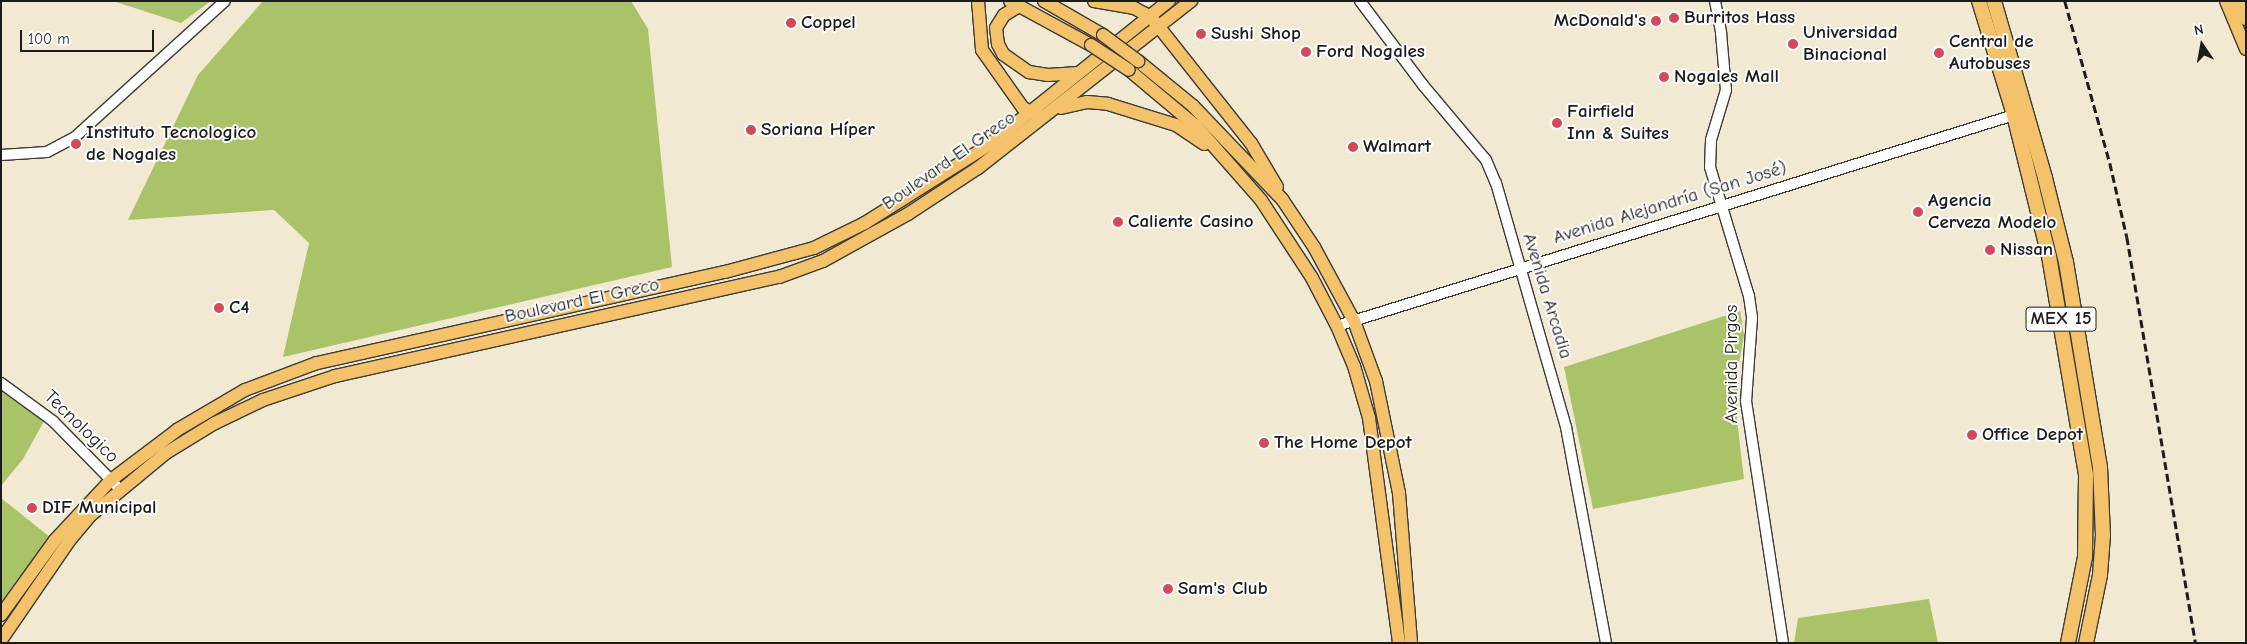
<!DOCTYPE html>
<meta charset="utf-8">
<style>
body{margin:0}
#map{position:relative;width:2247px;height:644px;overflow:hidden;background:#f2e9d2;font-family:"Comic Neue",sans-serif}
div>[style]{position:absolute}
.green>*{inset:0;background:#abc368}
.roads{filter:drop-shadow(1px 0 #3c3b37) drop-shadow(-1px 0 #3c3b37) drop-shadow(0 1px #3c3b37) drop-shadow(0 -1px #3c3b37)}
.minor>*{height:10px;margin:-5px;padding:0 5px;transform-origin:5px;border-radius:5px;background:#fff}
.major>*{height:12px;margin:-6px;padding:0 6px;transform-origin:6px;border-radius:6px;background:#f3c26a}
.highway>*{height:14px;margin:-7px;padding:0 7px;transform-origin:7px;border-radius:7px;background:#f3c26a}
.rail>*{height:2.5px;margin-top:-1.25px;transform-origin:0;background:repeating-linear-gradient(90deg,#1c1c1c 0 8px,transparent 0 12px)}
.bridges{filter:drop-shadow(1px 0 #3c3b37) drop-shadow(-1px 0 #3c3b37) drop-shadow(0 1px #3c3b37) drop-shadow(0 -1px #3c3b37)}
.major-bridge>*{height:12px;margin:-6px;padding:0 6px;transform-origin:6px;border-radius:6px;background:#f3c26a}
.dots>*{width:14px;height:14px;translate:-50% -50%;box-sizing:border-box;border:2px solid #fff;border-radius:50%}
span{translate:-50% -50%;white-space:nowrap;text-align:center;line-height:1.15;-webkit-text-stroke:4px #fff;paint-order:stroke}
.shield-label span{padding:1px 4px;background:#fff;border:1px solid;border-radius:4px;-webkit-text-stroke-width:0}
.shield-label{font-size:18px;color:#1c1c1c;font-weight:700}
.poi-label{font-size:19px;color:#1c1c1c;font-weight:700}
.left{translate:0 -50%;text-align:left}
.right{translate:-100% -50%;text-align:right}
.street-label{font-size:19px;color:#1c1c1c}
.frame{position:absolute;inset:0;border:2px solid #1c1c1c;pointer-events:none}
.north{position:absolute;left:2177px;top:20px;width:50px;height:50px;-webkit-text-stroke:4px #fff;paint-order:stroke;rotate:348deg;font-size:14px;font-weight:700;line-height:20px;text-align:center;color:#1c1c1c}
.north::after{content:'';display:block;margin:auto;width:18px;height:22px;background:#1c1c1c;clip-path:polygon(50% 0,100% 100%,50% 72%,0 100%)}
.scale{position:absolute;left:20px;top:30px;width:134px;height:22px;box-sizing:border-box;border:2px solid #1c1c1c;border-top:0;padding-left:6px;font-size:15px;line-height:18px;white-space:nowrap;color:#1c1c1c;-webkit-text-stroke:4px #fff;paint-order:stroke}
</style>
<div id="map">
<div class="green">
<i style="clip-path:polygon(113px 1px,211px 1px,181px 23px)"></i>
<i style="clip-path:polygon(263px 1px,631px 1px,648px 29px,672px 267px,283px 357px,309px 243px,274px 210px,128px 220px,198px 75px)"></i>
<i style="clip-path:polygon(1740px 311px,1744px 335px,1738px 369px,1737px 420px,1744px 479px,1593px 509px,1564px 367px)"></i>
<i style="clip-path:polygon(1px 388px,31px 404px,44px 421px,23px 459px,1px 486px)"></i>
<i style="clip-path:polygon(1px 498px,60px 545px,1px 623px)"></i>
<i style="clip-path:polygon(1929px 599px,1938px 643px,1794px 643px,1798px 618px)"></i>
</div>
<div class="roads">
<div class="minor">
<i style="left:1360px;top:1px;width:105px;rotate:53.1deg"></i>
<i style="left:1423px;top:85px;width:98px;rotate:50deg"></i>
<i style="left:1486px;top:160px;width:25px;rotate:67deg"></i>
<i style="left:1496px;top:183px;width:254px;rotate:74deg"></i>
<i style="left:1566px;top:427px;width:220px;rotate:79.5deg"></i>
<i style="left:1715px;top:1px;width:33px;rotate:79deg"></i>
<i style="left:1721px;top:33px;width:57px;rotate:85deg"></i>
<i style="left:1726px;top:90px;width:52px;rotate:106.7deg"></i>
<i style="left:1711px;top:140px;width:27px;rotate:92deg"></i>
<i style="left:1710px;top:167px;width:135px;rotate:73.2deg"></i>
<i style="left:1749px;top:296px;width:22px;rotate:82deg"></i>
<i style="left:1752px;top:318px;width:83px;rotate:94.1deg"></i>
<i style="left:1746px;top:401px;width:245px;rotate:81.3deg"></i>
<i style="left:1px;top:155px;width:46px;rotate:-3.7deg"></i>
<i style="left:47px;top:152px;width:32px;rotate:-28deg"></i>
<i style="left:75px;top:137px;width:202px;rotate:-42.2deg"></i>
<i style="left:1337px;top:326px;width:709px;rotate:-17.31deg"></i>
<i style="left:1px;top:383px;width:64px;rotate:36.2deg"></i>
<i style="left:53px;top:421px;width:90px;rotate:45.5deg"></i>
</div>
<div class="major">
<i style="left:978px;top:1px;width:49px;rotate:85.3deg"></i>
<i style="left:982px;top:50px;width:71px;rotate:54.7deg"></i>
<i style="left:1023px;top:108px;width:17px;rotate:25deg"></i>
<i style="left:1010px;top:1px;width:92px;rotate:28.5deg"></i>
<i style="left:1044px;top:1px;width:68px;rotate:30deg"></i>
<i style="left:1094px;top:1px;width:41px;rotate:9.9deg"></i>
<i style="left:1134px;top:8px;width:19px;rotate:28deg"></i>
<i style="left:1151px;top:17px;width:161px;rotate:51.6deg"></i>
<i style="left:1251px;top:143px;width:51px;rotate:59.4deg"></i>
<i style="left:2226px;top:1px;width:52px;rotate:67.4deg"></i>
<i style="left:2238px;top:1px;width:20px;rotate:66deg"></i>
<i style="left:1019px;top:6px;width:17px;rotate:149deg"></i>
<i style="left:1004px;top:15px;width:15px;rotate:122deg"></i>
<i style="left:996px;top:28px;width:16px;rotate:83deg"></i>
<i style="left:998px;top:44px;width:11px;rotate:63deg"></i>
<i style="left:1003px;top:54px;width:32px;rotate:35deg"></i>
<i style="left:1029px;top:72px;width:19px;rotate:9deg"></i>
<i style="left:1048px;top:75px;width:30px;rotate:-4deg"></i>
<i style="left:1138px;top:61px;width:71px;rotate:39.3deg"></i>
<i style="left:1193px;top:106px;width:129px;rotate:46.3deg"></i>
<i style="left:1282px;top:199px;width:58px;rotate:56.3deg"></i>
<i style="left:1314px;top:247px;width:84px;rotate:61.6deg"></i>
<i style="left:1354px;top:321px;width:64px;rotate:69.9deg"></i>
<i style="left:1376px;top:381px;width:114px;rotate:78.4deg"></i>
<i style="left:1399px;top:493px;width:150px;rotate:85.4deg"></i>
<i style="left:1129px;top:70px;width:87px;rotate:39.9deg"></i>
<i style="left:1196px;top:126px;width:98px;rotate:48.7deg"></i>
<i style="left:1261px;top:200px;width:93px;rotate:56.8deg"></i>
<i style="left:1312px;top:278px;width:54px;rotate:62.5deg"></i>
<i style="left:1337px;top:326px;width:43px;rotate:67deg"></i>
<i style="left:1354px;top:366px;width:54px;rotate:73.9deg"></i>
<i style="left:1369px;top:418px;width:227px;rotate:82.4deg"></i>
<i style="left:1061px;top:108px;width:27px;rotate:-13deg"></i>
<i style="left:1087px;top:102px;width:21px;rotate:5deg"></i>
<i style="left:1108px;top:104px;width:71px;rotate:17.2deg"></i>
<i style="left:1176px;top:125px;width:34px;rotate:34deg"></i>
<i style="left:1px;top:615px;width:92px;rotate:-54.2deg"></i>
<i style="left:55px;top:540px;width:82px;rotate:-47deg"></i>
<i style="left:111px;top:480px;width:83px;rotate:-37.1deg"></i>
<i style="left:177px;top:430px;width:79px;rotate:-30.5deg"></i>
<i style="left:245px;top:390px;width:77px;rotate:-20.6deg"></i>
<i style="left:317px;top:363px;width:418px;rotate:-12.6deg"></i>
<i style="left:725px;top:272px;width:92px;rotate:-15.1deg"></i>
<i style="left:814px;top:248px;width:57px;rotate:-26.1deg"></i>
<i style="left:865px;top:223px;width:146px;rotate:-32.2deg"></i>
<i style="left:989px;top:145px;width:231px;rotate:-38.7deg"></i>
<i style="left:1px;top:640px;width:120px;rotate:-55.5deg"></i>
<i style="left:69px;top:541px;width:34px;rotate:-50deg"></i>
<i style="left:91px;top:515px;width:97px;rotate:-39.6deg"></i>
<i style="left:166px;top:453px;width:57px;rotate:-31.5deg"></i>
<i style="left:215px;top:423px;width:53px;rotate:-25.6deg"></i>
<i style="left:263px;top:400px;width:76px;rotate:-18.4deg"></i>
<i style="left:335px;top:376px;width:455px;rotate:-12.6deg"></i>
<i style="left:779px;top:277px;width:47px;rotate:-20deg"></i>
<i style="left:823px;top:261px;width:97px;rotate:-28.9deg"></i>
<i style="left:908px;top:214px;width:84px;rotate:-33.3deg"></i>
<i style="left:978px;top:168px;width:271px;rotate:-38.1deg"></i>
</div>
<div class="highway">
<i style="left:1979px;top:1px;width:119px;rotate:72.9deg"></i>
<i style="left:2014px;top:115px;width:145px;rotate:76.1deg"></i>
<i style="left:2049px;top:256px;width:222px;rotate:80.4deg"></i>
<i style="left:2086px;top:475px;width:82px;rotate:90.7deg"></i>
<i style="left:2085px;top:557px;width:88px;rotate:101.2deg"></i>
<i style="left:1994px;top:1px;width:184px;rotate:73.9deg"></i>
<i style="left:2045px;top:178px;width:87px;rotate:76deg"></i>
<i style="left:2066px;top:262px;width:208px;rotate:80.6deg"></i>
<i style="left:2100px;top:467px;width:68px;rotate:87.5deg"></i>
<i style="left:2103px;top:535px;width:40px;rotate:94.3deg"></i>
<i style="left:2100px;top:575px;width:69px;rotate:101.6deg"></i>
</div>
</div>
<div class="rail">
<i style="left:2065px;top:1px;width:168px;rotate:74.5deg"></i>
<i style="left:2110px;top:163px;width:76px;rotate:77.1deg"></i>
<i style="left:2127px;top:237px;width:412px;rotate:80.4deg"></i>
</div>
<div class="bridges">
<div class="major-bridge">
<i style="left:1103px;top:35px;width:44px;rotate:36.6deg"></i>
<i style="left:1091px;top:45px;width:45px;rotate:33.3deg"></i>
</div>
</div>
<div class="dots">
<i style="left:1674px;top:18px;background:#d1495b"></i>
<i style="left:1656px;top:21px;background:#d1495b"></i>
<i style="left:791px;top:23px;background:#d1495b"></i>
<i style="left:1201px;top:34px;background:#d1495b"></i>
<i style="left:1793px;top:44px;background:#d1495b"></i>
<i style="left:1306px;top:52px;background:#d1495b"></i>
<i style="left:1939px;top:53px;background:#d1495b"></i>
<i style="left:1664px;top:77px;background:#d1495b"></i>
<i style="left:1557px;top:123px;background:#d1495b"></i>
<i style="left:751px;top:130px;background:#d1495b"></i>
<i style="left:76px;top:144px;background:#d1495b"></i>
<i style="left:1353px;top:147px;background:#d1495b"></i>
<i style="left:1918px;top:212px;background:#d1495b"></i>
<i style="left:1118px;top:222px;background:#d1495b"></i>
<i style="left:1990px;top:250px;background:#d1495b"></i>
<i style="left:219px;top:308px;background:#d1495b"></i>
<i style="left:1972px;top:435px;background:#d1495b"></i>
<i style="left:1264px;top:443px;background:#d1495b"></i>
<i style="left:32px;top:508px;background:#d1495b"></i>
<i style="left:1168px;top:589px;background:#d1495b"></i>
</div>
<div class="shield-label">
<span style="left:2061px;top:319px">MEX 15</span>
</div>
<div class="poi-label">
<span class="left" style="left:1684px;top:18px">Burritos Hass</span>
<span class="right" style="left:1646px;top:21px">McDonald's</span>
<span class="left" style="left:801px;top:23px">Coppel</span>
<span class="left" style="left:1803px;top:44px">Universidad<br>Binacional</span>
<span class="left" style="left:1211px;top:34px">Sushi Shop</span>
<span class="left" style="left:1949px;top:53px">Central de<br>Autobuses</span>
<span class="left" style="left:1316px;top:52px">Ford Nogales</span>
<span class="left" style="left:1674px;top:77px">Nogales Mall</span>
<span class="left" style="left:1567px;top:123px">Fairfield<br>Inn &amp; Suites</span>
<span class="left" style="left:761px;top:130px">Soriana Híper</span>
<span class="left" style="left:86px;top:144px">Instituto Tecnologico<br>de Nogales</span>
<span class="left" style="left:1363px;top:147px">Walmart</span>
<span class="left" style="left:1928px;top:212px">Agencia<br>Cerveza Modelo</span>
<span class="left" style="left:1128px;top:222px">Caliente Casino</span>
<span class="left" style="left:2000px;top:250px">Nissan</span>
<span class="left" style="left:229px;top:308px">C4</span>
<span class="left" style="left:1982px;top:435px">Office Depot</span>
<span class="left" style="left:1274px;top:443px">The Home Depot</span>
<span class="left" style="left:42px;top:508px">DIF Municipal</span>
<span class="left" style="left:1178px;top:589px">Sam's Club</span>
</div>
<div class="street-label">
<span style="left:949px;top:161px;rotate:-35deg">Boulevard El Greco</span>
<span style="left:1670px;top:203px;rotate:-17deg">Avenida Alejandría (San José)</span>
<span style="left:1547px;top:296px;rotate:73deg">Avenida Arcadia</span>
<span style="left:582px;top:301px;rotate:-12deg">Boulevard El Greco</span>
<span style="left:1732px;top:364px;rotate:-90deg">Avenida Pirgos</span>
<span style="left:81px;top:427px;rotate:44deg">Tecnologico</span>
</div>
<div class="frame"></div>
<div class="north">N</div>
<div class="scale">100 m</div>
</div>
